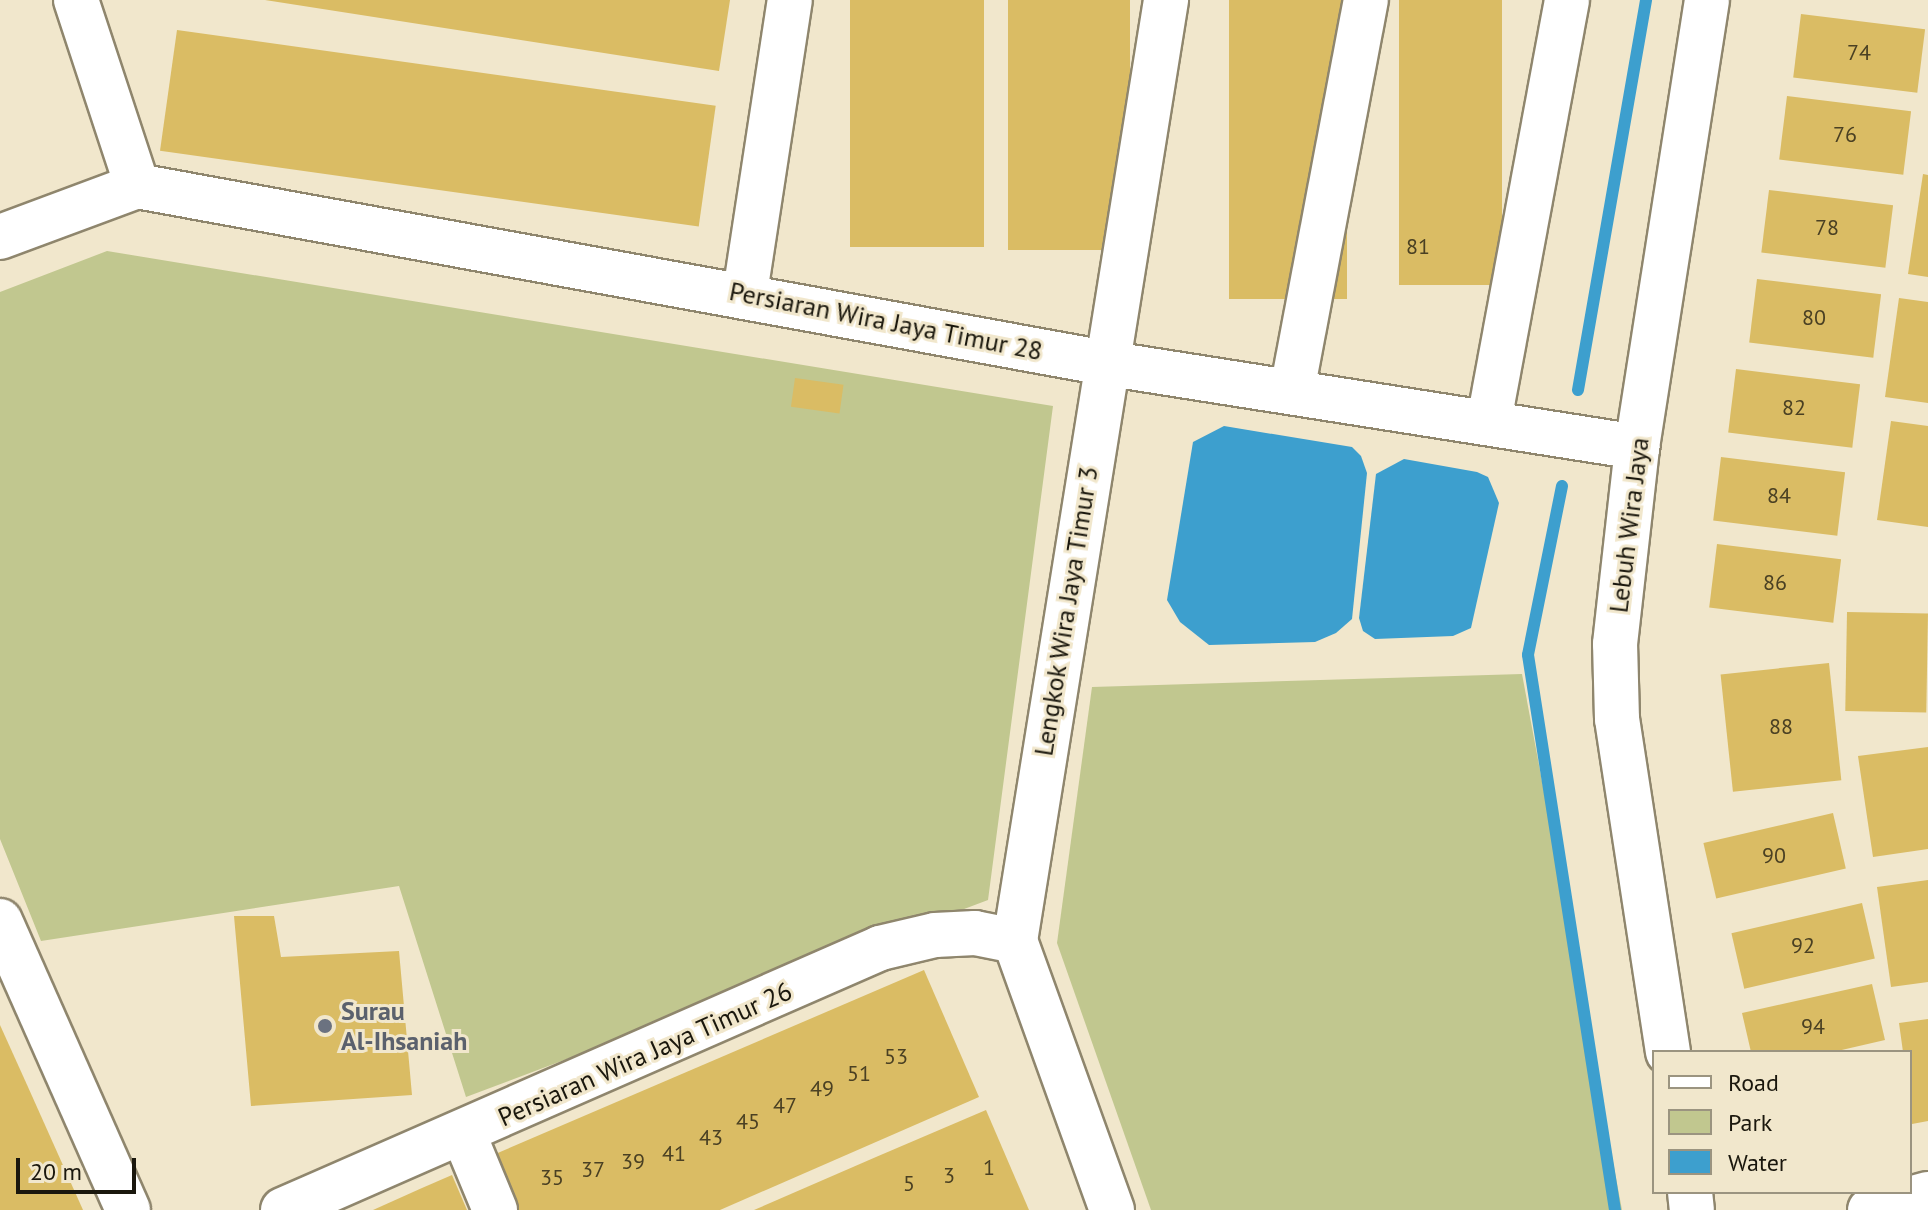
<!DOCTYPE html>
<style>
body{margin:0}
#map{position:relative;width:1928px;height:1210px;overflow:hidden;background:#f1e7cc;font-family:"PT Sans",sans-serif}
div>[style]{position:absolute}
.green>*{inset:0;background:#c1c78f}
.water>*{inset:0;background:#3d9fce}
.stream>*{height:12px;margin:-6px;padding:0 6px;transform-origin:6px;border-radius:6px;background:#3d9fce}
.building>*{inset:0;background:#dabc64;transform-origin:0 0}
.roads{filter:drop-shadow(2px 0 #8f866d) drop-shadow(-2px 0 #8f866d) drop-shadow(0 2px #8f866d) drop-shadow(0 -2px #8f866d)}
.minor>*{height:44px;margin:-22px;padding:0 22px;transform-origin:22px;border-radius:22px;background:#fff}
.dots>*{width:22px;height:22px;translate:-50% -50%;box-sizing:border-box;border:4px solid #f1e7cc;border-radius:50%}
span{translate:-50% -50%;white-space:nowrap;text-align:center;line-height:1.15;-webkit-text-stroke:6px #f1e7cc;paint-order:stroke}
.number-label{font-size:22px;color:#4a4023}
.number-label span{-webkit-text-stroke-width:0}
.street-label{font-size:26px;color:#1a170d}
.worship-label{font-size:26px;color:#5b616d;font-weight:700}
.left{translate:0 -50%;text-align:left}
.legend{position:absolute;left:1652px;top:1050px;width:260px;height:144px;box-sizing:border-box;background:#f1e7cc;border:2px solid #9b9480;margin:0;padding:10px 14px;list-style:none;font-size:24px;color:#1a170d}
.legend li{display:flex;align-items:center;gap:16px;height:40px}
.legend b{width:40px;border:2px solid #9b9480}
.scale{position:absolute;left:16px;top:1158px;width:120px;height:36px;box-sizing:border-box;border:4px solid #1a170d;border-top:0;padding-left:10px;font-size:24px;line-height:28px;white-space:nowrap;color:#1a170d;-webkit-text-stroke:6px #f1e7cc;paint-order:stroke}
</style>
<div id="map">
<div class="green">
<i style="clip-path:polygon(107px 251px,1053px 406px,988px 900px,466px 1097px,399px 886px,41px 941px,0 839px,0 292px)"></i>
<i style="clip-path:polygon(1522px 674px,1622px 1210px,1151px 1210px,1057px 943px,1092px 687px)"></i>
</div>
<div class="water">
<i style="clip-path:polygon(1224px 426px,1352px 447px,1361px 456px,1367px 473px,1352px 619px,1336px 633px,1315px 642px,1209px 645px,1180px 622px,1167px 600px,1193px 442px)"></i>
<i style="clip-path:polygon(1404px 459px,1477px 472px,1488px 477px,1499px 503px,1471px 628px,1453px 636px,1375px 639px,1363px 631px,1359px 618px,1376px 474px)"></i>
</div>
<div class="stream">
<i style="left:1578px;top:390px;width:396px;rotate:-80.1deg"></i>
<i style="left:1562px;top:486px;width:172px;rotate:101.4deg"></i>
<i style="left:1528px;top:655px;width:562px;rotate:81.09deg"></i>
</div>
<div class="building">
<i style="clip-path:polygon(265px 0,730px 0,719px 71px)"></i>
<i style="left:850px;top:0;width:134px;height:247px"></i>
<i style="left:1008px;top:0;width:122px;height:250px"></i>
<i style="left:1229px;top:0;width:118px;height:299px"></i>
<i style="left:1399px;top:0;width:103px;height:285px"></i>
<i style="left:1801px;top:14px;width:125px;height:64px;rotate:7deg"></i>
<i style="left:177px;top:30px;width:544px;height:122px;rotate:8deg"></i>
<i style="left:1787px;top:96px;width:125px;height:64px;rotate:7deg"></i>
<i style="clip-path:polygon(1923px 174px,1928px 175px,1928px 277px,1908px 274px)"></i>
<i style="left:1769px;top:190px;width:125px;height:63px;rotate:7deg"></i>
<i style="left:1757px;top:279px;width:125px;height:64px;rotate:7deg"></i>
<i style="clip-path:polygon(1899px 298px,1928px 302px,1928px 403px,1885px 397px)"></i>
<i style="left:1736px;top:369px;width:125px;height:64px;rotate:7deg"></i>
<i style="left:795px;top:378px;width:49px;height:29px;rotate:8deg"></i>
<i style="clip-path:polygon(1891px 421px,1928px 426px,1928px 527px,1877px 520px)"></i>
<i style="left:1721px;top:457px;width:125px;height:64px;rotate:7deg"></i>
<i style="left:1717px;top:544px;width:125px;height:64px;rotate:7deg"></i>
<i style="left:1847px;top:612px;width:81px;height:99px;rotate:1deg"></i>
<i style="left:1829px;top:663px;width:118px;height:109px;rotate:84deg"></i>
<i style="clip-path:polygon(1928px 747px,1928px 849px,1873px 857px,1858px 756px)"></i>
<i style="left:1833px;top:813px;width:57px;height:133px;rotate:77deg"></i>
<i style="clip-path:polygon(1928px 880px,1928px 982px,1891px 987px,1877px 887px)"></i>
<i style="left:1862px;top:903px;width:57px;height:134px;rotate:77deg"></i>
<i style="clip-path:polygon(234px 916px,274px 916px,281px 957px,399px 951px,412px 1095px,251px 1106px)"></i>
<i style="clip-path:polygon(924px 970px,979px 1097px,720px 1210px,500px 1210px,479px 1161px)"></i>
<i style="clip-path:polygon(1872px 984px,1885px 1040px,1833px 1052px,1751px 1052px,1742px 1013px)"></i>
<i style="clip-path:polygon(1928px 1019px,1928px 1121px,1912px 1124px,1910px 1052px,1903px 1052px,1899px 1023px)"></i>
<i style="clip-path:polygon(0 1025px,28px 1087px,83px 1210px,0 1210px)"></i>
<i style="clip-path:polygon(986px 1110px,1029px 1210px,754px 1210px,876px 1157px)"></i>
<i style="clip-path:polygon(452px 1175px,467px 1210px,373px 1210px,422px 1188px)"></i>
</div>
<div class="roads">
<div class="minor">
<i style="left:76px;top:0;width:196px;rotate:71.8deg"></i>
<i style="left:0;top:237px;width:146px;rotate:-20.4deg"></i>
<i style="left:137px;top:186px;width:984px;rotate:10.36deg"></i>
<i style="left:1105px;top:363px;width:539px;rotate:8.97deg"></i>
<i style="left:745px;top:293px;width:296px;rotate:-81.3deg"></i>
<i style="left:1292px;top:391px;width:398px;rotate:-79.3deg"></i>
<i style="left:1489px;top:421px;width:428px;rotate:-79.5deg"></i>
<i style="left:0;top:921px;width:316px;rotate:66.1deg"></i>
<i style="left:1668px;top:1052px;width:337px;rotate:-98.7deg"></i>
<i style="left:1617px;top:719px;width:75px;rotate:-91.5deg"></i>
<i style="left:1615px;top:644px;width:198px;rotate:-83.6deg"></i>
<i style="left:1637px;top:447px;width:452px;rotate:-81.1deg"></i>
<i style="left:464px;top:1135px;width:81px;rotate:67.5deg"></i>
<i style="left:1690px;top:1192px;width:18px;rotate:84deg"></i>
<i style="left:283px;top:1210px;width:652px;rotate:-23.69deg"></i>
<i style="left:880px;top:948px;width:57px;rotate:-13.3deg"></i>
<i style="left:935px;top:935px;width:40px;rotate:-2.9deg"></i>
<i style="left:975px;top:933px;width:41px;rotate:11.3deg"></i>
<i style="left:1112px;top:1210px;width:286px;rotate:-109.8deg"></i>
<i style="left:1015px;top:941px;width:953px;rotate:-80.88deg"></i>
<i style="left:1870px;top:1210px;width:60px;rotate:-15.4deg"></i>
</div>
</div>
<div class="dots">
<i style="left:325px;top:1026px;background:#6b7280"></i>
</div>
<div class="number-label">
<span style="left:1859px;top:53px">74</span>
<span style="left:1845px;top:135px">76</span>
<span style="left:1827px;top:228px">78</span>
<span style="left:1418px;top:247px">81</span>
<span style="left:1814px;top:318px">80</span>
<span style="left:1794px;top:408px">82</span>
<span style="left:1779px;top:496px">84</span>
<span style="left:1775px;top:583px">86</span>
<span style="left:1781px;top:727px">88</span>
<span style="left:1774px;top:856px">90</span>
<span style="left:1803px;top:946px">92</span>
<span style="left:1813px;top:1027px">94</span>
<span style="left:896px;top:1057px">53</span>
<span style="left:859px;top:1074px">51</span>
<span style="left:822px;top:1089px">49</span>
<span style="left:785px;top:1106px">47</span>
<span style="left:748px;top:1122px">45</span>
<span style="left:711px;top:1138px">43</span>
<span style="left:674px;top:1154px">41</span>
<span style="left:633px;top:1162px">39</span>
<span style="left:989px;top:1168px">1</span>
<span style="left:593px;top:1170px">37</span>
<span style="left:949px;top:1176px">3</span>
<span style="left:552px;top:1178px">35</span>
<span style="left:909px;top:1184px">5</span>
</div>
<div class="street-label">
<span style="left:886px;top:321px;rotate:11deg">Persiaran Wira Jaya Timur 28</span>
<span style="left:1629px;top:525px;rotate:-83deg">Lebuh Wira Jaya</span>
<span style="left:1066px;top:611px;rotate:-81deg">Lengkok Wira Jaya Timur 3</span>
<span style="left:645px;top:1054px;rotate:-24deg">Persiaran Wira Jaya Timur 26</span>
</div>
<div class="worship-label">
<span class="left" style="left:341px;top:1026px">Surau<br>Al-Ihsaniah</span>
</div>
<ul class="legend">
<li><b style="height:10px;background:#fff"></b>Road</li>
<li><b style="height:22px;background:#c1c78f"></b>Park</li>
<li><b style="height:22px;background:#3d9fce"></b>Water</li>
</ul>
<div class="scale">20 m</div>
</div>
